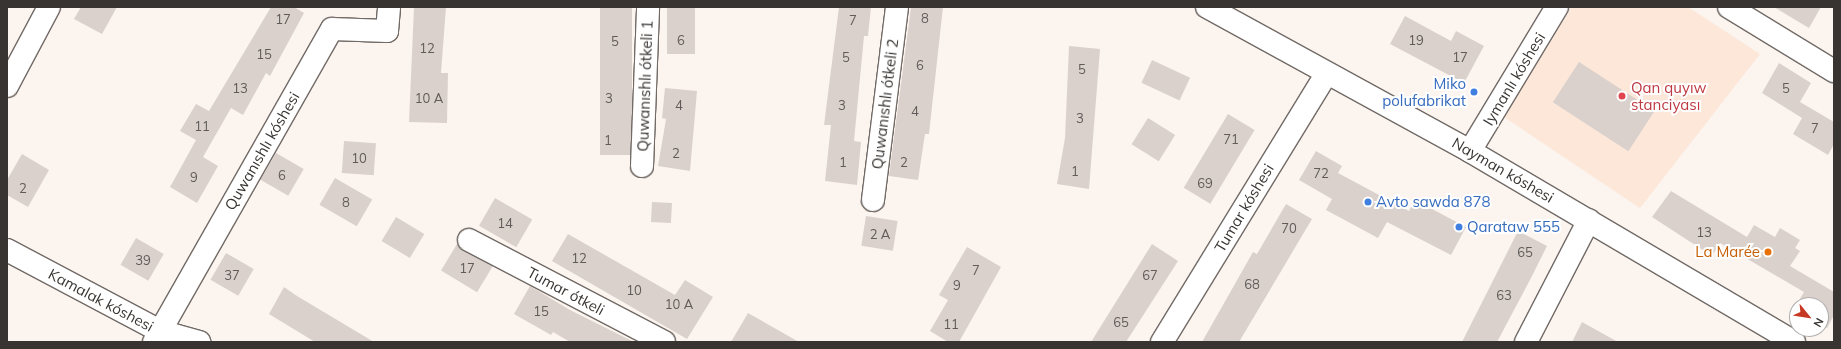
<!DOCTYPE html>
<meta charset="utf-8">
<style>
body{margin:0}
#map{position:relative;width:1841px;height:349px;overflow:hidden;background:#fcf4ef;font-family:Mulish,sans-serif}
div>[style]{position:absolute}
.medical>*{inset:0;background:#fce7d9}
.building>*{inset:0;background:#dad1cd;transform-origin:0 0}
.roads{filter:drop-shadow(1px 0 #716a66) drop-shadow(-1px 0 #716a66) drop-shadow(0 1px #716a66) drop-shadow(0 -1px #716a66)}
.minor>*{height:22px;margin:-11px;padding:0 11px;transform-origin:11px;border-radius:11px;background:#fff}
.major>*{height:22px;margin:-11px;padding:0 11px;transform-origin:11px;border-radius:11px;background:#fff}
.dots>*{width:11px;height:11px;translate:-50% -50%;box-sizing:border-box;border:2px solid #fff;border-radius:50%}
span{translate:-50% -50%;white-space:nowrap;text-align:center;line-height:1.15;-webkit-text-stroke:4px #fff;paint-order:stroke}
.number-label{font-size:13px;color:#605b59}
.number-label span{-webkit-text-stroke-width:0}
.street-label{font-size:15px;color:#373432}
.shop-label{font-size:15px;color:#366cbe}
.right{translate:-100% -50%;text-align:right}
.left{translate:0 -50%;text-align:left}
.health-label{font-size:15px;color:#be3a42}
.food-label{font-size:15px;color:#c56008}
.frame{position:absolute;inset:0;border:8px solid #373432;pointer-events:none}
.north{position:absolute;left:1789px;top:297px;width:40px;height:40px;box-sizing:border-box;background:#fff;border:1px solid #afaead;border-radius:50%;rotate:120deg;font-size:11px;font-weight:700;line-height:16px;text-align:center;color:#373432}
.north::after{content:'';display:block;margin:auto;width:14px;height:18px;background:#c63a25;clip-path:polygon(50% 0,100% 100%,50% 72%,0 100%)}
</style>
<div id="map">
<div class="medical">
<i style="clip-path:polygon(1572px 7px,1688px 7px,1760px 54px,1640px 208px,1504px 117px)"></i>
</div>
<div class="building">
<i style="clip-path:polygon(81px 7px,117px 7px,102px 34px,74px 19px)"></i>
<i style="clip-path:polygon(271px 7px,294px 7px,304px 13px,270px 76px,266px 73px,243px 115px,231px 108px,203px 157px,218px 166px,197px 203px,170px 187px,196px 140px,180px 131px,196px 104px,209px 111px)"></i>
<i style="clip-path:polygon(414px 7px,446px 7px,441px 73px,448px 73px,447px 123px,409px 122px)"></i>
<i style="left:600px;top:7px;width:32px;height:148px"></i>
<i style="left:667px;top:7px;width:28px;height:47px"></i>
<i style="clip-path:polygon(839px 7px,871px 7px,868px 36px,864px 36px,854px 141px,861px 142px,857px 185px,825px 181px,831px 125px,824px 125px)"></i>
<i style="clip-path:polygon(911px 7px,943px 7px,929px 134px,925px 134px,918px 180px,889px 176px)"></i>
<i style="clip-path:polygon(1774px 7px,1821px 7px,1809px 28px)"></i>
<i style="clip-path:polygon(1405px 16px,1451px 41px,1456px 31px,1484px 46px,1464px 83px,1390px 44px)"></i>
<i style="clip-path:polygon(1069px 46px,1100px 49px,1089px 189px,1057px 184px,1065px 138px)"></i>
<i style="left:1152px;top:60px;width:42px;height:25px;rotate:25deg"></i>
<i style="left:1579px;top:62px;width:90px;height:48px;rotate:33deg"></i>
<i style="clip-path:polygon(1779px 63px,1811px 83px,1800px 102px,1834px 122px,1834px 144px,1828px 155px,1793px 134px,1802px 118px,1762px 93px)"></i>
<i style="clip-path:polygon(665px 88px,697px 91px,690px 171px,658px 166px,666px 119px,662px 118px)"></i>
<i style="left:1228px;top:114px;width:31px;height:86px;rotate:31deg"></i>
<i style="left:1148px;top:118px;width:32px;height:31px;rotate:32deg"></i>
<i style="left:344px;top:141px;width:32px;height:32px;rotate:4deg"></i>
<i style="clip-path:polygon(1316px 151px,1342px 166px,1338px 173px,1409px 211px,1415px 200px,1466px 227px,1451px 255px,1387px 222px,1378px 238px,1326px 210px,1332px 199px,1299px 180px)"></i>
<i style="left:276px;top:153px;width:32px;height:31px;rotate:30deg"></i>
<i style="clip-path:polygon(22px 154px,49px 170px,28px 207px,7px 195px,7px 180px)"></i>
<i style="left:335px;top:178px;width:43px;height:31px;rotate:30deg"></i>
<i style="clip-path:polygon(1671px 191px,1747px 237px,1754px 225px,1775px 237px,1780px 228px,1800px 240px,1795px 248px,1800px 251px,1790px 266px,1834px 292px,1834px 315px,1827px 328px,1821px 325px,1821px 305px,1797px 305px,1797px 310px,1794px 309px,1804px 292px,1720px 243px,1712px 256px,1652px 217px)"></i>
<i style="left:495px;top:198px;width:43px;height:32px;rotate:30deg"></i>
<i style="left:652px;top:202px;width:20px;height:20px;rotate:3deg"></i>
<i style="clip-path:polygon(1286px 204px,1312px 219px,1239px 342px,1202px 342px,1253px 252px,1257px 254px)"></i>
<i style="left:866px;top:216px;width:32px;height:30px;rotate:9deg"></i>
<i style="left:396px;top:217px;width:33px;height:28px;rotate:31deg"></i>
<i style="clip-path:polygon(1518px 231px,1547px 246px,1531px 278px,1497px 342px,1462px 342px)"></i>
<i style="clip-path:polygon(568px 234px,675px 295px,685px 280px,713px 297px,687px 339px,552px 261px)"></i>
<i style="left:136px;top:238px;width:32px;height:31px;rotate:30deg"></i>
<i style="left:457px;top:244px;width:42px;height:31px;rotate:31deg"></i>
<i style="clip-path:polygon(1152px 244px,1178px 261px,1126px 342px,1091px 342px)"></i>
<i style="clip-path:polygon(967px 247px,1001px 267px,959px 342px,948px 342px,930px 331px,948px 300px,939px 295px)"></i>
<i style="left:226px;top:253px;width:32px;height:31px;rotate:30deg"></i>
<i style="clip-path:polygon(530px 286px,570px 310px,634px 342px,570px 342px,553px 332px,551px 335px,514px 314px)"></i>
<i style="clip-path:polygon(284px 287px,297px 296px,374px 342px,315px 342px,287px 325px,269px 314px)"></i>
<i style="clip-path:polygon(748px 313px,799px 342px,731px 342px)"></i>
<i style="clip-path:polygon(1582px 322px,1618px 342px,1572px 342px)"></i>
</div>
<div class="roads">
<div class="minor">
<i style="left:1729px;top:7px;width:123px;rotate:31.4deg"></i>
<i style="left:7px;top:86px;width:89px;rotate:-62deg"></i>
<i style="left:1470px;top:151px;width:168px;rotate:-58.9deg"></i>
<i style="left:642px;top:166px;width:159px;rotate:-87.8deg"></i>
<i style="left:873px;top:200px;width:194px;rotate:-82.9deg"></i>
<i style="left:469px;top:240px;width:220px;rotate:27.6deg"></i>
<i style="left:7px;top:250px;width:173px;rotate:27.9deg"></i>
<i style="left:160px;top:331px;width:41px;rotate:15.8deg"></i>
<i style="left:154px;top:342px;width:360px;rotate:-60.4deg"></i>
<i style="left:332px;top:29px;width:55px;rotate:2.1deg"></i>
<i style="left:387px;top:31px;width:24px;rotate:-85deg"></i>
<i style="left:1162px;top:342px;width:314px;rotate:-58.5deg"></i>
<i style="left:1526px;top:342px;width:137px;rotate:-62.7deg"></i>
</div>
<div class="major">
<i style="left:1207px;top:7px;width:300px;rotate:28.7deg"></i>
<i style="left:1470px;top:151px;width:376px;rotate:30.5deg"></i>
</div>
</div>
<div class="dots">
<i style="left:1474px;top:92px;background:#3f7fe0"></i>
<i style="left:1622px;top:96px;background:#e0444e"></i>
<i style="left:1368px;top:202px;background:#3f7fe0"></i>
<i style="left:1459px;top:227px;background:#3f7fe0"></i>
<i style="left:1768px;top:252px;background:#e8710a"></i>
</div>
<div class="number-label">
<span style="left:925px;top:18px">8</span>
<span style="left:283px;top:19px">17</span>
<span style="left:853px;top:20px">7</span>
<span style="left:681px;top:40px">6</span>
<span style="left:1416px;top:40px">19</span>
<span style="left:615px;top:41px">5</span>
<span style="left:427px;top:48px">12</span>
<span style="left:264px;top:54px">15</span>
<span style="left:846px;top:57px">5</span>
<span style="left:1460px;top:57px">17</span>
<span style="left:920px;top:65px">6</span>
<span style="left:1082px;top:69px">5</span>
<span style="left:240px;top:88px">13</span>
<span style="left:1786px;top:88px">5</span>
<span style="left:429px;top:98px">10 А</span>
<span style="left:609px;top:98px">3</span>
<span style="left:679px;top:105px">4</span>
<span style="left:842px;top:105px">3</span>
<span style="left:915px;top:111px">4</span>
<span style="left:1080px;top:118px">3</span>
<span style="left:202px;top:126px">11</span>
<span style="left:1815px;top:128px">7</span>
<span style="left:1231px;top:139px">71</span>
<span style="left:608px;top:140px">1</span>
<span style="left:676px;top:153px">2</span>
<span style="left:359px;top:158px">10</span>
<span style="left:843px;top:162px">1</span>
<span style="left:904px;top:162px">2</span>
<span style="left:1075px;top:171px">1</span>
<span style="left:1321px;top:173px">72</span>
<span style="left:282px;top:175px">6</span>
<span style="left:194px;top:177px">9</span>
<span style="left:1205px;top:183px">69</span>
<span style="left:23px;top:188px">2</span>
<span style="left:346px;top:202px">8</span>
<span style="left:505px;top:223px">14</span>
<span style="left:1289px;top:228px">70</span>
<span style="left:1704px;top:232px">13</span>
<span style="left:880px;top:234px">2 А</span>
<span style="left:1525px;top:252px">65</span>
<span style="left:579px;top:258px">12</span>
<span style="left:143px;top:260px">39</span>
<span style="left:467px;top:268px">17</span>
<span style="left:976px;top:270px">7</span>
<span style="left:232px;top:275px">37</span>
<span style="left:1150px;top:275px">67</span>
<span style="left:1252px;top:284px">68</span>
<span style="left:957px;top:285px">9</span>
<span style="left:634px;top:290px">10</span>
<span style="left:1504px;top:295px">63</span>
<span style="left:679px;top:304px">10 А</span>
<span style="left:541px;top:311px">15</span>
<span style="left:1121px;top:322px">65</span>
<span style="left:951px;top:324px">11</span>
</div>
<div class="street-label">
<span style="left:1514px;top:79px;rotate:-59deg">Iymanlı kóshesi</span>
<span style="left:645px;top:86px;rotate:-88deg">Quwanıshlı ótkeli 1</span>
<span style="left:885px;top:104px;rotate:-83deg">Quwanıshlı ótkeli 2</span>
<span style="left:262px;top:151px;rotate:-60deg">Quwanıshlı kóshesi</span>
<span style="left:1503px;top:170px;rotate:30deg">Nayman kóshesi</span>
<span style="left:1244px;top:208px;rotate:-59deg">Tumar kóshesi</span>
<span style="left:566px;top:291px;rotate:28deg">Tumar ótkeli</span>
<span style="left:101px;top:300px;rotate:28deg">Kamalak kóshesi</span>
</div>
<div class="shop-label">
<span class="right" style="left:1466px;top:92px">Miko<br>polufabrikat</span>
<span class="left" style="left:1376px;top:202px">Avto sawda 878</span>
<span class="left" style="left:1467px;top:227px">Qarataw 555</span>
</div>
<div class="health-label">
<span class="left" style="left:1631px;top:96px">Qan quyıw<br>stanciyası</span>
</div>
<div class="food-label">
<span class="right" style="left:1760px;top:252px">La Marée</span>
</div>
<div class="frame"></div>
<div class="north">N</div>
</div>
